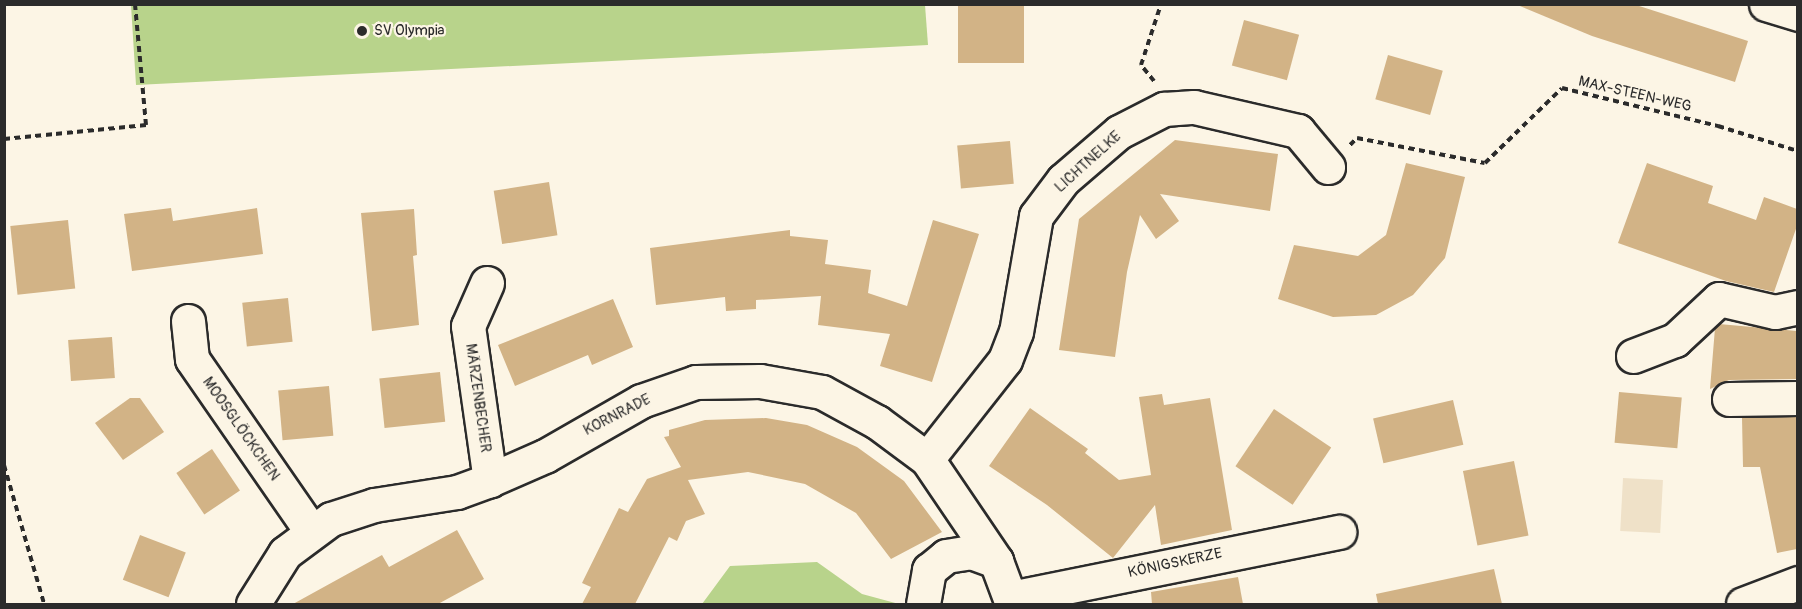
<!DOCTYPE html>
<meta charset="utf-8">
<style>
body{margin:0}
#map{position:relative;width:1802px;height:609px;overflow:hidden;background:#fcf5e5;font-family:Pangolin,sans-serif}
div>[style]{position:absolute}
.built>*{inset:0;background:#efe1c8;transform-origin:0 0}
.green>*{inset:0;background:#b8d38b}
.building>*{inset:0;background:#d2b386;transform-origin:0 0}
.path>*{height:4px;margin-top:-2px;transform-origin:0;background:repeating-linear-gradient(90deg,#2b2b2b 0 6px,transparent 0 10.5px)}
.roads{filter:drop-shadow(2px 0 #2b2b2b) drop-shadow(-2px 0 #2b2b2b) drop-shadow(0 2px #2b2b2b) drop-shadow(0 -2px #2b2b2b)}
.minor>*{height:33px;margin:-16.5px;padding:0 16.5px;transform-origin:16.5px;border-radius:16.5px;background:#fcf5e5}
.dots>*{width:16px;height:16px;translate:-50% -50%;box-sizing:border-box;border:3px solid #fcf5e5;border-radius:50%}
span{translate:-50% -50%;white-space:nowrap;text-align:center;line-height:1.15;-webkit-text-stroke:4.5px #fcf5e5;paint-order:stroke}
.poi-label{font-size:15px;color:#2b2b2b}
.left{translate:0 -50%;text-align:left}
.street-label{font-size:15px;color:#2b2b2b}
.frame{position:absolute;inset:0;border:6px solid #2b2b2b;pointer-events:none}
</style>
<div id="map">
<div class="built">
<i style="left:1623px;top:478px;width:40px;height:53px;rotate:3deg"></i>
</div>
<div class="green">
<i style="clip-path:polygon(131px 5px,925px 5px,928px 45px,136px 85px)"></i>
<i style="clip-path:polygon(817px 562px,862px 594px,899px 604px,702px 604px,730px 566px)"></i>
</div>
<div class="building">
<i style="left:958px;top:4px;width:66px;height:59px"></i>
<i style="clip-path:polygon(1515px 4px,1633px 4px,1748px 41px,1735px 82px,1592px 36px)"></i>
<i style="left:1244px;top:20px;width:57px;height:47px;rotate:15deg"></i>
<i style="left:1388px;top:55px;width:57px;height:46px;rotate:16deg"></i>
<i style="clip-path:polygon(1175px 140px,1278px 154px,1270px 211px,1160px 194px,1179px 221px,1156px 239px,1140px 215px,1127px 272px,1115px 357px,1059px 350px,1079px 219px)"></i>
<i style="left:1010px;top:141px;width:43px;height:53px;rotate:85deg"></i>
<i style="clip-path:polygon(1406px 163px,1465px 177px,1445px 258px,1413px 295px,1376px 315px,1333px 317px,1278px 299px,1294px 245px,1358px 256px,1386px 235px)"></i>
<i style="clip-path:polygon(1647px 163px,1713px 186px,1708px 203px,1756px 220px,1764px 197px,1797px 209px,1797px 226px,1774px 292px,1726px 281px,1618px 243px)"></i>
<i style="left:549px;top:182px;width:54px;height:56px;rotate:81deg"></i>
<i style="clip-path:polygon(171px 208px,173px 221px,257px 208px,263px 254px,132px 271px,124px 214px)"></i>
<i style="clip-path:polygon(414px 209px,417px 255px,413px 256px,419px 325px,372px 331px,361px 213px)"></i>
<i style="left:68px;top:220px;width:69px;height:58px;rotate:84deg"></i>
<i style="clip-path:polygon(933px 220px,979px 234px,932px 382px,880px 366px,890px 334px,818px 325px,821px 296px,756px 300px,756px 309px,726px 311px,725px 297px,656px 305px,650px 248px,790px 230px,790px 236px,828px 240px,825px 264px,871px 270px,868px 293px,907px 306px)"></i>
<i style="left:288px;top:298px;width:44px;height:46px;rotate:84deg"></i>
<i style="clip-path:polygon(613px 299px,633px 347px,592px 365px,588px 355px,515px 386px,498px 345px)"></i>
<i style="clip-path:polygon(1719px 324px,1797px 331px,1797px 379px,1729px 380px,1710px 389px,1715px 328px)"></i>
<i style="left:112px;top:337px;width:41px;height:44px;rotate:86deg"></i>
<i style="left:440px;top:372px;width:50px;height:61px;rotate:84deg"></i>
<i style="left:329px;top:386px;width:50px;height:51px;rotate:85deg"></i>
<i style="left:1619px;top:392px;width:63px;height:51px;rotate:5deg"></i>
<i style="clip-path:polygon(1162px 394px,1164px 405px,1210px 398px,1232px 530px,1161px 545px,1155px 505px,1113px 558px,1047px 505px,989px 466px,1030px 408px,1088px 449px,1085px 453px,1119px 480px,1151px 475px,1139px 397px)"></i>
<i style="clip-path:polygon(130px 398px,140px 398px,164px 432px,123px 460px,95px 423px)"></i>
<i style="left:1453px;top:400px;width:46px;height:82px;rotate:77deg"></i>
<i style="left:1274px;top:409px;width:69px;height:69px;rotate:34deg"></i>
<i style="clip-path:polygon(1797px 417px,1797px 549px,1777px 553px,1760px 467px,1743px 467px,1742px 418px)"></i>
<i style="clip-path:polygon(766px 418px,807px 425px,857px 447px,904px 481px,942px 532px,891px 559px,856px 513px,805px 484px,748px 472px,688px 480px,705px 514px,686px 521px,677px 541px,669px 537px,635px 604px,582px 604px,591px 587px,582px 583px,619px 508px,628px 512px,647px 479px,681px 467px,664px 437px,669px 436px,669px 430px,705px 420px)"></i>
<i style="left:212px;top:449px;width:50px;height:43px;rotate:56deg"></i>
<i style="left:1514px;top:461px;width:76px;height:52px;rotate:79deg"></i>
<i style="clip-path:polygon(457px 530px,484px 579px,438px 604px,293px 604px,382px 555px,389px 567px)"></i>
<i style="left:140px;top:535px;width:49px;height:48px;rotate:21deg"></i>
<i style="clip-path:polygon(1494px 569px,1502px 604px,1378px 604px,1376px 594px)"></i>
<i style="clip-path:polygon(1238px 577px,1243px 604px,1152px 604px,1151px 592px)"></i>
</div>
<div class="path">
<i style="left:1154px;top:81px;width:21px;rotate:-129deg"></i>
<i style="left:1141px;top:65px;width:64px;rotate:-71.8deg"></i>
<i style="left:4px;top:139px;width:143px;rotate:-5.6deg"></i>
<i style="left:146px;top:125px;width:121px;rotate:-95.2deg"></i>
<i style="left:1350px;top:145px;width:10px;rotate:-45deg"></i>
<i style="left:1357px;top:138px;width:130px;rotate:11.1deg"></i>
<i style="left:1485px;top:163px;width:107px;rotate:-44.2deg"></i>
<i style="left:1562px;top:88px;width:161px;rotate:13.7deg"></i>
<i style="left:1718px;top:126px;width:84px;rotate:17.4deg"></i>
<i style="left:4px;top:465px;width:145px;rotate:73.9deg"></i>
</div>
<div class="roads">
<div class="minor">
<i style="left:1766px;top:4px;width:34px;rotate:17deg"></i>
<i style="left:487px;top:283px;width:47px;rotate:113.8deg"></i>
<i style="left:468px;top:326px;width:156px;rotate:81.9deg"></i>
<i style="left:188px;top:321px;width:38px;rotate:84deg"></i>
<i style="left:192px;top:359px;width:209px;rotate:55.3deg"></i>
<i style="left:1633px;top:356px;width:45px;rotate:-20.9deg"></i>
<i style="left:1675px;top:340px;width:60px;rotate:-43deg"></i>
<i style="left:1719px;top:299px;width:57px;rotate:13.1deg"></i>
<i style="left:1775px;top:312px;width:24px;rotate:-12deg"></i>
<i style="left:1729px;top:399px;width:69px;rotate:-0.8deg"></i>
<i style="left:927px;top:459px;width:126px;rotate:-51.8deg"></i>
<i style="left:1005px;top:360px;width:30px;rotate:-69deg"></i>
<i style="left:1016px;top:332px;width:118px;rotate:-80.2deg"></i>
<i style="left:1036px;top:216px;width:45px;rotate:-53.1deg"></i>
<i style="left:1063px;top:180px;width:74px;rotate:-40.6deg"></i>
<i style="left:1119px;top:132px;width:51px;rotate:-27.1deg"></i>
<i style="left:1164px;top:109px;width:30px;rotate:-4deg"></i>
<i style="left:1194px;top:107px;width:107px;rotate:13deg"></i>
<i style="left:1298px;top:131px;width:47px;rotate:50.2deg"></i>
<i style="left:1011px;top:598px;width:335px;rotate:-11.4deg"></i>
<i style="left:253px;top:604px;width:60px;rotate:-57.9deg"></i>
<i style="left:285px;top:553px;width:57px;rotate:-36.5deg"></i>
<i style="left:331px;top:519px;width:45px;rotate:-18deg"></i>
<i style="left:374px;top:505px;width:84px;rotate:-8.9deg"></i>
<i style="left:457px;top:492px;width:35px;rotate:-20deg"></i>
<i style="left:490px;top:480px;width:60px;rotate:-23.6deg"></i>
<i style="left:545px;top:456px;width:111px;rotate:-29.8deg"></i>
<i style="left:641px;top:401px;width:58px;rotate:-19.1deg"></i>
<i style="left:696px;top:382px;width:64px;rotate:-0.9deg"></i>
<i style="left:760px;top:381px;width:63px;rotate:10.1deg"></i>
<i style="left:822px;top:392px;width:63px;rotate:28.6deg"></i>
<i style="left:877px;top:422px;width:62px;rotate:36.5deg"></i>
<i style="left:927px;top:459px;width:123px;rotate:55.9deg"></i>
<i style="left:996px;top:561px;width:46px;rotate:69.6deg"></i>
<i style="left:923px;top:604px;width:35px;rotate:-80deg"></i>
<i style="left:929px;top:570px;width:22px;rotate:-39deg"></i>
<i style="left:946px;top:556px;width:25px;rotate:-9deg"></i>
<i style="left:971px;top:552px;width:27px;rotate:20deg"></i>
<i style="left:1743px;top:604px;width:59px;rotate:-20.9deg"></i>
</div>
</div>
<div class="dots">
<i style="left:362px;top:31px;background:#2b2b2b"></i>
</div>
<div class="poi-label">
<span class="left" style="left:374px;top:31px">SV Olympia</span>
</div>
<div class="street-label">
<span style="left:1635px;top:94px;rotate:13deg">MAX-STEEN-WEG</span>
<span style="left:1088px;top:162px;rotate:-42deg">LICHTNELKE</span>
<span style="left:478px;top:398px;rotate:82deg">MÄRZENBECHER</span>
<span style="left:617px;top:415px;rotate:-27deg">KORNRADE</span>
<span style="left:241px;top:429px;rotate:55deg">MOOSGLÖCKCHEN</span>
<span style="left:1175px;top:563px;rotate:-12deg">KÖNIGSKERZE</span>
</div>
<div class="frame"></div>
</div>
